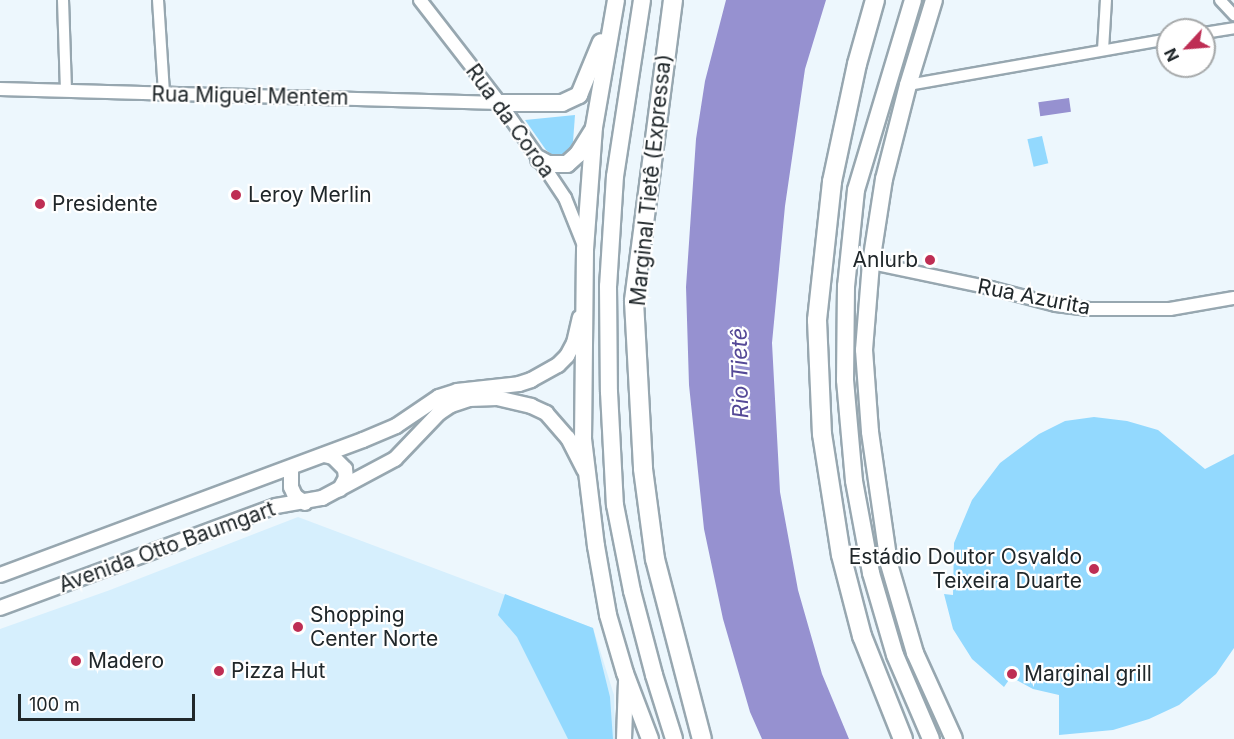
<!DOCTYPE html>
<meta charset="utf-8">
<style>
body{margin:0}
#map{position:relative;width:1234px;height:739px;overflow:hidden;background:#edf7fd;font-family:Inter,sans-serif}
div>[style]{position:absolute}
.built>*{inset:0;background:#d6effd}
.green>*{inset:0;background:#93d9fe;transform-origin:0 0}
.water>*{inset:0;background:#9691d0;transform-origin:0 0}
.roads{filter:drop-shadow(2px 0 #97a7b0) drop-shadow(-2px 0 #97a7b0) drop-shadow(0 2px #97a7b0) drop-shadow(0 -2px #97a7b0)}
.minor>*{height:10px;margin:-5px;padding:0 5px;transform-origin:5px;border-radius:5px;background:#fff}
.tertiary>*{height:12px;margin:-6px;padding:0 6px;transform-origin:6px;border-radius:6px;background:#fff}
.secondary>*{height:14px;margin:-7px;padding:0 7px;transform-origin:7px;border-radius:7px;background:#fff}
.trunk>*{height:16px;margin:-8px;padding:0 8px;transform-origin:8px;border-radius:8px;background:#fff}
.motorway>*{height:18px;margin:-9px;padding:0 9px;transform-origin:9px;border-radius:9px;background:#fff}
.dots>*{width:16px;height:16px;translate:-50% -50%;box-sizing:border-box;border:3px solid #fff;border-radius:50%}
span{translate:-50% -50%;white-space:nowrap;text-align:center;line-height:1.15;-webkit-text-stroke:4.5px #fff;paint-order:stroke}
.street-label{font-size:21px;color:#20272a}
.poi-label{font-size:21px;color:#20272a}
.left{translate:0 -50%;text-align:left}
.right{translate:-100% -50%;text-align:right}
.water-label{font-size:22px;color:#554997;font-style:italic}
.north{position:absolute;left:1156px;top:18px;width:60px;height:60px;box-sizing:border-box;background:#fff;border:2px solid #a6a9aa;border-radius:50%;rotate:244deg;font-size:16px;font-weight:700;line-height:24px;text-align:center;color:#20272a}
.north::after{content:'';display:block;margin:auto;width:21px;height:27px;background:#be2e54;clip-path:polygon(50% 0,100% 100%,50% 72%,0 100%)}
.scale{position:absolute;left:18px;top:694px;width:177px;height:27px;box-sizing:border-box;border:3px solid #20272a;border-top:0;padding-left:8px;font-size:18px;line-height:21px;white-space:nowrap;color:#20272a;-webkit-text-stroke:4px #fff;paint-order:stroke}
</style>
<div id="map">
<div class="built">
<i style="clip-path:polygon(298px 517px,593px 628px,614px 695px,615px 739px,0 739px,0 629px,110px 590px)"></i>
</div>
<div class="green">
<i style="clip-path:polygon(575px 115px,573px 142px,566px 157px,557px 158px,546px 150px,525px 120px)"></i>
<i style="left:1042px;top:136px;width:28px;height:15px;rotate:77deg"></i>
<i style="clip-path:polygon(1094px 417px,1127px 421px,1158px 430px,1205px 469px,1234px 454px,1234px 648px,1216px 674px,1179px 705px,1149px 719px,1113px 730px,1059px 735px,1059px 695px,1033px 689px,1011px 677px,1004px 687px,972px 659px,953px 629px,944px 594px,953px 595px,954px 543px,972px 500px,1000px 463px,1039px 434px,1065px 421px)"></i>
<i style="clip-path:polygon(505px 594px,593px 628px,610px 697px,613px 739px,568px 739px,517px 637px,498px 615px)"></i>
</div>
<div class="water">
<i style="clip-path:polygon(726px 0,826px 0,805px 69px,785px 206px,772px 343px,780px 492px,798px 590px,822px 674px,849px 739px,762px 739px,750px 712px,723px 619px,704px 529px,689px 385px,686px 287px,696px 139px,705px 81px)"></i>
<i style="left:1069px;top:98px;width:14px;height:31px;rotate:82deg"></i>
</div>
<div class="roads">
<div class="minor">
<i style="left:63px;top:0;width:90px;rotate:88.1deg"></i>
<i style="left:158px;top:0;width:94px;rotate:86.3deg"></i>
<i style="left:1220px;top:0;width:21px;rotate:47deg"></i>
<i style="left:1204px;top:33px;width:30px;rotate:-9deg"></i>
<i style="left:1103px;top:50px;width:50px;rotate:-86.6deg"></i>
<i style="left:908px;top:85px;width:264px;rotate:-10deg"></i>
</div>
<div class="tertiary">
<i style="left:420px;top:0;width:130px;rotate:52.2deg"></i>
<i style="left:500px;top:103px;width:68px;rotate:55.1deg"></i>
<i style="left:539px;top:159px;width:47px;rotate:56.3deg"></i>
<i style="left:565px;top:198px;width:48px;rotate:68.2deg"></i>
<i style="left:0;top:89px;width:500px;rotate:1.6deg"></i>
<i style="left:871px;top:263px;width:123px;rotate:11.8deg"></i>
<i style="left:991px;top:288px;width:67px;rotate:14.7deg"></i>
<i style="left:1056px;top:305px;width:33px;rotate:7deg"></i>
<i style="left:1089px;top:309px;width:81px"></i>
<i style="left:1170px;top:309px;width:65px;rotate:-9.8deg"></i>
</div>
<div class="secondary">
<i style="left:324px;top:455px;width:9px;rotate:13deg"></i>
<i style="left:333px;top:457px;width:17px;rotate:45deg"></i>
<i style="left:345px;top:469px;width:9px;rotate:84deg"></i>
<i style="left:346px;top:478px;width:13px;rotate:119deg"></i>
<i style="left:291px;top:468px;width:19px;rotate:90deg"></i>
<i style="left:291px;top:487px;width:10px;rotate:66deg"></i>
<i style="left:295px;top:496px;width:12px;rotate:35deg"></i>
<i style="left:0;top:575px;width:387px;rotate:-20.4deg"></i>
<i style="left:363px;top:440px;width:36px;rotate:-23deg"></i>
<i style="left:396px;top:426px;width:52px;rotate:-34deg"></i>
<i style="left:439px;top:397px;width:19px;rotate:-18deg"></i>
<i style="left:457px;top:391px;width:62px;rotate:-6.4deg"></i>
<i style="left:519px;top:384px;width:13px;rotate:-18deg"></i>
<i style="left:531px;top:380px;width:31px;rotate:-29deg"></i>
<i style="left:558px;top:365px;width:13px;rotate:-45deg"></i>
<i style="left:567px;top:356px;width:15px;rotate:-62deg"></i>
<i style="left:574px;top:343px;width:26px;rotate:-77deg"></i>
<i style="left:0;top:608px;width:294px;rotate:-20.3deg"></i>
<i style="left:276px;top:506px;width:47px;rotate:-9.9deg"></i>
<i style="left:322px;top:498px;width:83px;rotate:-28.1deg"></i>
<i style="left:395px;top:459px;width:64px;rotate:-46.3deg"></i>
<i style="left:439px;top:413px;width:14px;rotate:-34deg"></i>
<i style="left:451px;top:405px;width:19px;rotate:-18deg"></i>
<i style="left:469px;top:399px;width:28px;rotate:-2deg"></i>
<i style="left:497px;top:398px;width:35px;rotate:13deg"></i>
<i style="left:531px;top:406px;width:17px;rotate:25deg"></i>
<i style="left:546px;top:413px;width:33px;rotate:49deg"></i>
<i style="left:568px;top:438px;width:36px;rotate:63deg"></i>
<i style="left:624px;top:739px;width:58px;rotate:-88deg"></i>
</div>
<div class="trunk">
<i style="left:616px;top:0;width:129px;rotate:99.8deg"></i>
<i style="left:594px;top:127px;width:123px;rotate:94.2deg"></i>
<i style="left:585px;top:250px;width:189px;rotate:90.6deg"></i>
<i style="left:583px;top:439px;width:108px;rotate:83.1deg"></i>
<i style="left:596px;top:546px;width:70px;rotate:80.1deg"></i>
<i style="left:608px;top:615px;width:60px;rotate:73.7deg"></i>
<i style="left:625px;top:673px;width:71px;rotate:69.3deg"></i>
<i style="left:642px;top:0;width:178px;rotate:98.7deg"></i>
<i style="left:615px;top:176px;width:110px;rotate:93.6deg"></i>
<i style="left:608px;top:286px;width:106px;rotate:89.5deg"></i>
<i style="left:609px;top:392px;width:113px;rotate:87deg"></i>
<i style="left:615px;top:505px;width:88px;rotate:78.8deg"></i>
<i style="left:632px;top:591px;width:87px;rotate:75.3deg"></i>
<i style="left:654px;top:675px;width:67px;rotate:72.6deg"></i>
<i style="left:913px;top:0;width:198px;rotate:106.7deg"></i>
<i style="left:856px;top:190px;width:97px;rotate:95.9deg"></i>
<i style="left:846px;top:286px;width:94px;rotate:90.6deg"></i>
<i style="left:845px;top:380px;width:101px;rotate:84.9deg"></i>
<i style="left:854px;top:481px;width:94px;rotate:79.5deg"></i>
<i style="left:871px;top:573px;width:85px;rotate:73.7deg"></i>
<i style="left:895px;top:655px;width:91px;rotate:66.8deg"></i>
<i style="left:934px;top:0;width:89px;rotate:107deg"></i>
<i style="left:908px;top:85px;width:97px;rotate:104.3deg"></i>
<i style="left:884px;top:179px;width:85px;rotate:98.8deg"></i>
<i style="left:871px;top:263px;width:87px;rotate:94.6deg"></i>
<i style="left:864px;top:350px;width:82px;rotate:85.8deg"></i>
<i style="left:870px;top:432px;width:133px;rotate:81.8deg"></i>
<i style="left:889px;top:564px;width:93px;rotate:73.7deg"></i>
<i style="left:915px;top:653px;width:94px;rotate:65.6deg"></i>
<i style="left:500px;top:103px;width:62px"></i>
<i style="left:562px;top:103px;width:19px;rotate:-25deg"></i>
<i style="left:579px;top:95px;width:57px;rotate:-67.5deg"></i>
<i style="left:539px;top:159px;width:10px;rotate:29deg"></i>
<i style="left:548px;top:164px;width:19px"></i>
<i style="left:567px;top:164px;width:15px;rotate:-42deg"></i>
<i style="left:578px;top:154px;width:28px;rotate:-58deg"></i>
</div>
<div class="motorway">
<i style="left:673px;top:0;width:304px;rotate:97.4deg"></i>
<i style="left:634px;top:301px;width:168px;rotate:86.9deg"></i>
<i style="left:643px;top:469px;width:91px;rotate:82.4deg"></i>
<i style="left:655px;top:559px;width:186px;rotate:75.4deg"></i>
<i style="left:875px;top:0;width:66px;rotate:105.7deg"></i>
<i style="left:857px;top:64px;width:121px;rotate:102deg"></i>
<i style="left:832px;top:182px;width:139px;rotate:96.2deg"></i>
<i style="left:817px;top:320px;width:114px;rotate:87.5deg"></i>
<i style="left:822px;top:434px;width:122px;rotate:81.1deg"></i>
<i style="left:841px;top:555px;width:84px;rotate:75.5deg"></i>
<i style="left:862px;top:636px;width:111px;rotate:68.3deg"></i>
</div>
</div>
<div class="dots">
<i style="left:236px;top:195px;background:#be2e54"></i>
<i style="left:40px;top:204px;background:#be2e54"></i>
<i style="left:930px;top:260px;background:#be2e54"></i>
<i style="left:1094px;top:569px;background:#be2e54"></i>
<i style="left:298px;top:627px;background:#be2e54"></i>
<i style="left:76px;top:661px;background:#be2e54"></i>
<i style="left:219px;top:671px;background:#be2e54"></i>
<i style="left:1012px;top:674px;background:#be2e54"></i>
</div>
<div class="street-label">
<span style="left:250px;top:96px;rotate:1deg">Rua Miguel Mentem</span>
<span style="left:510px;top:121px;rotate:54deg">Rua da Coroa</span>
<span style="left:651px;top:180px;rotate:-84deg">Marginal Tietê (Expressa)</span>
<span style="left:1034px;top:297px;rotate:11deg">Rua Azurita</span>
<span style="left:167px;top:547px;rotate:-20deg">Avenida Otto Baumgart</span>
</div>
<div class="poi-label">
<span class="left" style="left:248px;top:195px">Leroy Merlin</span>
<span class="left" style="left:52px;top:204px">Presidente</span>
<span class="right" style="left:918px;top:260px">Anlurb</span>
<span class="right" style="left:1082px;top:569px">Estádio Doutor Osvaldo<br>Teixeira Duarte</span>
<span class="left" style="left:310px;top:627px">Shopping<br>Center Norte</span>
<span class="left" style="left:88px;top:661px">Madero</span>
<span class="left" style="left:231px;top:671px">Pizza Hut</span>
<span class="left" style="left:1024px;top:674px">Marginal grill</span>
</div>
<div class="water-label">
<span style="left:740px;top:373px;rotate:-91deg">Rio Tietê</span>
</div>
<div class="north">N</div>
<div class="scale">100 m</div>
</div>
